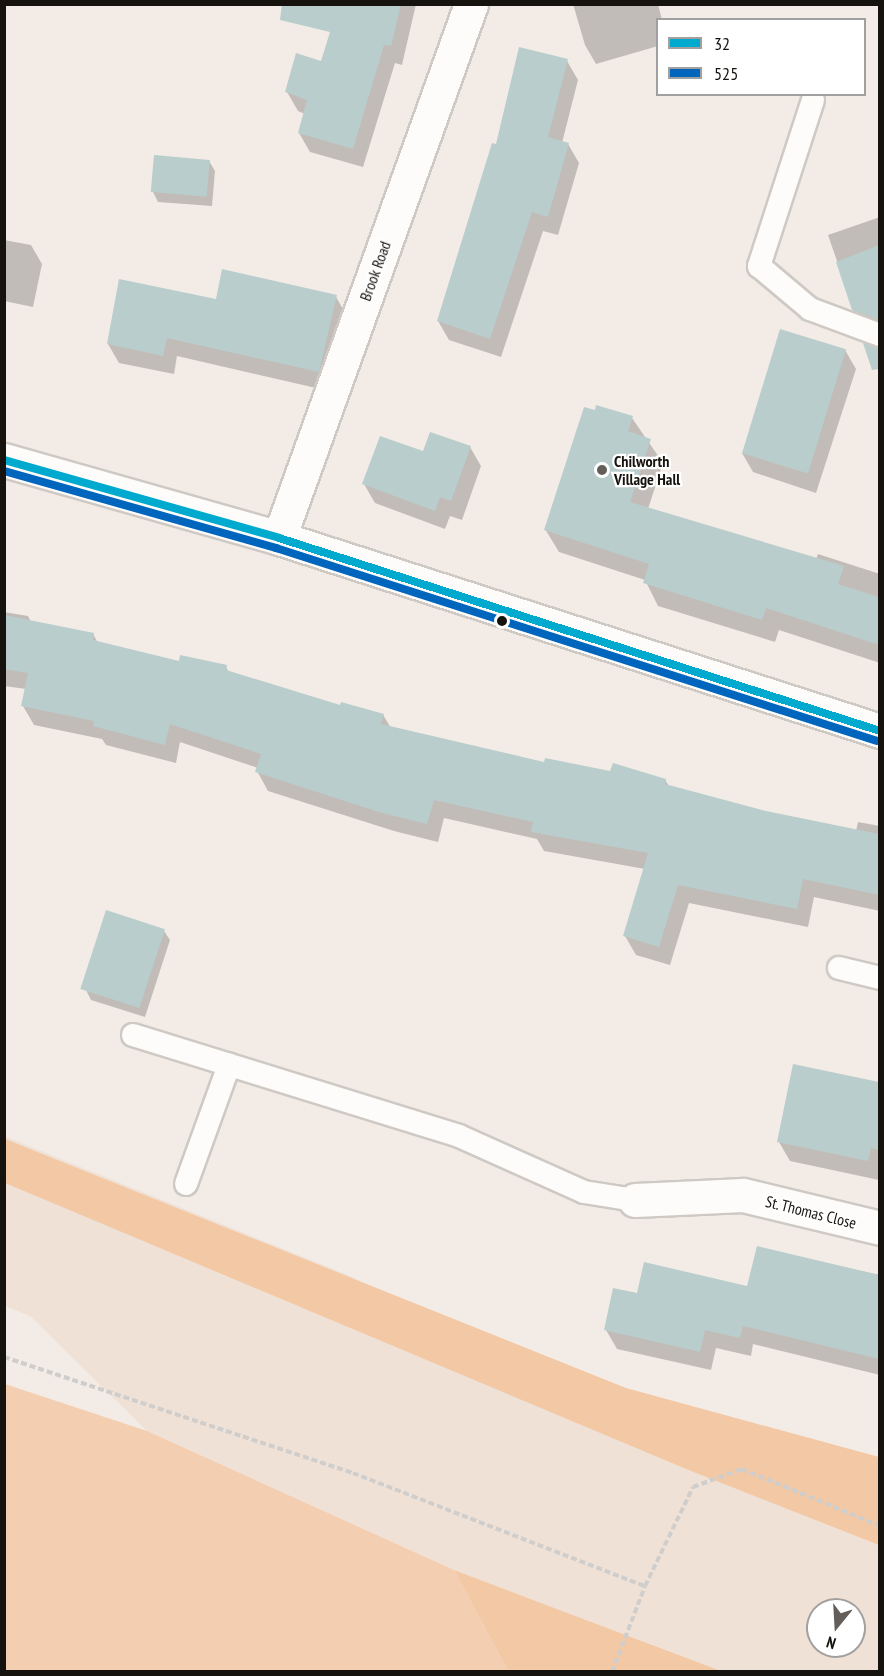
<!DOCTYPE html>
<style>
body{margin:0}
#map{position:relative;width:884px;height:1676px;overflow:hidden;background:#f3ece6;font-family:"PT Sans Narrow",sans-serif}
div>[style]{position:absolute}
.built>*{inset:0;background:#f0e1d6}
.green>*{inset:0;background:#f3ceb1}
.forest>*{inset:0;background:#f2c8a5}
.shadow>*{inset:0;background:#0003}
.building>*{inset:0;background:#b8cdcc;transform-origin:0 0}
.path>*{height:4px;margin-top:-2px;transform-origin:0;background:repeating-linear-gradient(90deg,#cfcecc 0 6px,transparent 0 9px)}
.roads{filter:drop-shadow(2px 0 #cfc9c4) drop-shadow(-2px 0 #cfc9c4) drop-shadow(0 2px #cfc9c4) drop-shadow(0 -2px #cfc9c4)}
.service>*{height:22px;margin:-11px;padding:0 11px;transform-origin:11px;border-radius:11px;background:#fdfcfb}
.minor>*{height:33px;margin:-16.5px;padding:0 16.5px;transform-origin:16.5px;border-radius:16.5px;background:#fdfcfb}
.primary>*{height:33px;margin:-16.5px;padding:0 16.5px;transform-origin:16.5px;border-radius:16.5px;background:#fdfcfb}
.bus-1>*{height:8px;margin:-4px;padding:0 4px;transform-origin:4px;border-radius:4px;background:#00a9ce}
.bus-2>*{height:8px;margin:-4px;padding:0 4px;transform-origin:4px;border-radius:4px;background:#0065bd}
.dots>*{width:16px;height:16px;translate:-50% -50%;box-sizing:border-box;border:3px solid #fff;border-radius:50%}
span{translate:-50% -50%;white-space:nowrap;text-align:center;line-height:1.15;-webkit-text-stroke:4.5px #fff;paint-order:stroke}
.street-label{font-size:16px;color:#16120e}
.poi-label{font-size:16px;color:#16120e;font-weight:700}
.left{translate:0 -50%;text-align:left}
.frame{position:absolute;inset:0;border:6px solid #16120e;pointer-events:none}
.legend{position:absolute;left:656px;top:18px;width:210px;height:78px;box-sizing:border-box;background:#fff;border:2px solid #a2a09f;margin:0;padding:8px 10px;list-style:none;font-size:18px;color:#16120e}
.legend li{display:flex;align-items:center;gap:12px;height:30px}
.legend b{width:30px;border:2px solid #a2a09f}
.north{position:absolute;left:806px;top:1598px;width:60px;height:60px;box-sizing:border-box;background:#fff;border:2px solid #a2a09f;border-radius:50%;rotate:198deg;font-size:16px;font-weight:700;line-height:24px;text-align:center;color:#16120e}
.north::after{content:'';display:block;margin:auto;width:21px;height:27px;background:#635e5a;clip-path:polygon(50% 0,100% 100%,50% 72%,0 100%)}
</style>
<div id="map">
<div class="built">
<i style="clip-path:polygon(evenodd,4px 1136px,348px 1275px,530px 1365px,879px 1503px,879px 1671px,721px 1671px,454px 1570px,147px 1431px,30px 1316px,5px 1306px,4px 1136px,818px 1610px,854px 1610px,854px 1646px,818px 1646px,818px 1610px)"></i>
</div>
<div class="green">
<i style="clip-path:polygon(5px 1384px,147px 1431px,454px 1570px,508px 1671px,5px 1672px)"></i>
</div>
<div class="forest">
<i style="clip-path:polygon(5px 1139px,626px 1388px,879px 1457px,879px 1545px,691px 1471px,5px 1183px)"></i>
<i style="clip-path:polygon(454px 1570px,721px 1671px,508px 1671px)"></i>
</div>
<div class="shadow">
<i style="clip-path:polygon(338px 4px,416px 4px,402px 65px,395px 63px,363px 167px,310px 152px,299px 133px,305px 114px,298px 111px,287px 92px,322px 63px)"></i>
<i style="clip-path:polygon(573px 4px,658px 4px,662px 20px,658px 20px,658px 46px,596px 64px,585px 45px)"></i>
<i style="clip-path:polygon(567px 61px,578px 80px,562px 143px,568px 144px,579px 163px,558px 235px,543px 231px,501px 357px,449px 340px,438px 321px,497px 146px)"></i>
<i style="clip-path:polygon(209px 161px,215px 171px,212px 206px,158px 202px,153px 192px)"></i>
<i style="clip-path:polygon(880px 217px,880px 329px,865px 329px,854px 310px,828px 235px)"></i>
<i style="clip-path:polygon(4px 240px,31px 245px,42px 264px,33px 307px,4px 301px)"></i>
<i style="clip-path:polygon(336px 297px,347px 316px,329px 391px,177px 356px,174px 374px,119px 363px,108px 344px,217px 300px)"></i>
<i style="clip-path:polygon(845px 350px,856px 369px,816px 493px,753px 472px,742px 453px)"></i>
<i style="clip-path:polygon(632px 418px,663px 463px,648px 509px,816px 559px,818px 554px,880px 574px,880px 663px,779px 630px,775px 642px,658px 606px,645px 580px,559px 552px,545px 529px)"></i>
<i style="clip-path:polygon(470px 447px,481px 466px,462px 520px,450px 516px,445px 529px,375px 503px,364px 484px)"></i>
<i style="clip-path:polygon(4px 612px,28px 616px,31px 622px,93px 634px,98px 643px,180px 663px,226px 667px,229px 673px,341px 707px,383px 715px,391px 728px,546px 764px,665px 780px,669px 786px,765px 813px,856px 831px,858px 822px,880px 826px,880px 911px,814px 897px,808px 927px,689px 903px,670px 965px,636px 955px,625px 936px,645px 869px,544px 851px,537px 839px,444px 818px,438px 842px,394px 831px,268px 791px,257px 771px,258px 768px,180px 742px,176px 763px,106px 745px,102px 739px,34px 725px,23px 706px,26px 689px,4px 686px)"></i>
<i style="clip-path:polygon(164px 931px,170px 940px,145px 1017px,91px 1000px,86px 990px)"></i>
<i style="clip-path:polygon(794px 1066px,880px 1084px,879px 1180px,790px 1161px,779px 1142px)"></i>
<i style="clip-path:polygon(758px 1248px,880px 1275px,880px 1375px,753px 1344px,751px 1356px,716px 1348px,711px 1370px,617px 1349px,606px 1330px,638px 1295px,748px 1288px)"></i>
</div>
<div class="building">
<i style="clip-path:polygon(282px 4px,401px 4px,391px 46px,384px 45px,353px 149px,298px 133px,307px 100px,285px 92px,296px 53px,321px 61px,330px 32px,280px 20px)"></i>
<i style="clip-path:polygon(519px 47px,568px 59px,548px 137px,569px 143px,548px 217px,532px 212px,490px 339px,437px 321px,492px 143px,496px 144px)"></i>
<i style="left:154px;top:155px;width:56px;height:37px;rotate:5deg"></i>
<i style="clip-path:polygon(879px 245px,879px 320px,852px 310px,836px 262px)"></i>
<i style="clip-path:polygon(222px 269px,337px 295px,319px 372px,167px 338px,163px 356px,107px 344px,119px 279px,216px 299px)"></i>
<i style="left:780px;top:329px;width:69px;height:130px;rotate:17deg"></i>
<i style="clip-path:polygon(863px 343px,879px 348px,879px 369px,872px 370px)"></i>
<i style="clip-path:polygon(596px 405px,633px 416px,628px 431px,651px 439px,630px 502px,844px 566px,838px 584px,879px 597px,879px 645px,766px 608px,762px 620px,643px 583px,649px 564px,544px 530px,584px 407px,595px 410px)"></i>
<i style="clip-path:polygon(430px 432px,471px 446px,451px 501px,440px 497px,435px 511px,362px 484px,380px 436px,423px 451px)"></i>
<i style="clip-path:polygon(4px 615px,94px 633px,93px 640px,179px 661px,180px 655px,227px 665px,226px 670px,340px 705px,341px 702px,384px 714px,381px 724px,544px 762px,545px 758px,610px 771px,613px 763px,666px 779px,665px 784px,766px 811px,879px 834px,879px 895px,803px 879px,797px 909px,678px 885px,659px 947px,623px 936px,648px 853px,531px 832px,533px 822px,434px 800px,427px 824px,382px 813px,255px 772px,261px 754px,170px 724px,165px 745px,93px 726px,94px 721px,21px 706px,28px 673px,4px 669px)"></i>
<i style="left:106px;top:910px;width:62px;height:83px;rotate:18deg"></i>
<i style="clip-path:polygon(793px 1064px,879px 1082px,879px 1150px,871px 1148px,868px 1161px,777px 1142px)"></i>
<i style="clip-path:polygon(757px 1246px,879px 1275px,879px 1359px,743px 1326px,740px 1338px,705px 1330px,700px 1352px,604px 1330px,613px 1288px,637px 1293px,644px 1262px,747px 1286px)"></i>
</div>
<div class="path">
<i style="left:4px;top:1357px;width:368px;rotate:18.4deg"></i>
<i style="left:353px;top:1473px;width:313px;rotate:21.2deg"></i>
<i style="left:612px;top:1672px;width:92px;rotate:-69deg"></i>
<i style="left:645px;top:1586px;width:110px;rotate:-64.1deg"></i>
<i style="left:693px;top:1487px;width:52px;rotate:-20.2deg"></i>
<i style="left:742px;top:1469px;width:149px;rotate:22.4deg"></i>
</div>
<div class="roads">
<div class="service">
<i style="left:813px;top:100px;width:175px;rotate:108deg"></i>
<i style="left:759px;top:266px;width:67px;rotate:40.1deg"></i>
<i style="left:810px;top:309px;width:75px;rotate:20.4deg"></i>
<i style="left:839px;top:968px;width:42px;rotate:13.7deg"></i>
<i style="left:133px;top:1035px;width:341px;rotate:17.2deg"></i>
<i style="left:459px;top:1136px;width:137px;rotate:24.1deg"></i>
<i style="left:584px;top:1192px;width:52px;rotate:8.9deg"></i>
<i style="left:186px;top:1184px;width:127px;rotate:-70.1deg"></i>
</div>
<div class="minor">
<i style="left:279px;top:538px;width:567px;rotate:-70.22deg"></i>
<i style="left:635px;top:1200px;width:108px;rotate:-2.7deg"></i>
<i style="left:743px;top:1195px;width:141px;rotate:13.5deg"></i>
</div>
<div class="primary">
<i style="left:4px;top:460px;width:286px;rotate:15.8deg"></i>
<i style="left:279px;top:538px;width:631px;rotate:17.8deg"></i>
</div>
</div>
<div class="bus-1">
<i style="left:4px;top:460px;width:286px;rotate:15.8deg"></i>
<i style="left:279px;top:538px;width:631px;rotate:17.8deg"></i>
</div>
<div class="bus-2">
<i style="left:4px;top:471px;width:283px;rotate:15.8deg"></i>
<i style="left:276px;top:548px;width:631px;rotate:17.8deg"></i>
</div>
<div class="dots">
<i style="left:602px;top:470px;background:#635e5a"></i>
<i style="left:502px;top:621px;background:#16120e"></i>
</div>
<div class="street-label">
<span style="left:375px;top:271px;rotate:-70deg">Brook Road</span>
<span style="left:811px;top:1212px;rotate:14deg">St. Thomas Close</span>
</div>
<div class="poi-label">
<span class="left" style="left:614px;top:470px">Chilworth<br>Village Hall</span>
</div>
<div class="frame"></div>
<ul class="legend">
<li><b style="height:8px;background:#00a9ce"></b>32</li>
<li><b style="height:8px;background:#0065bd"></b>525</li>
</ul>
<div class="north">N</div>
</div>
